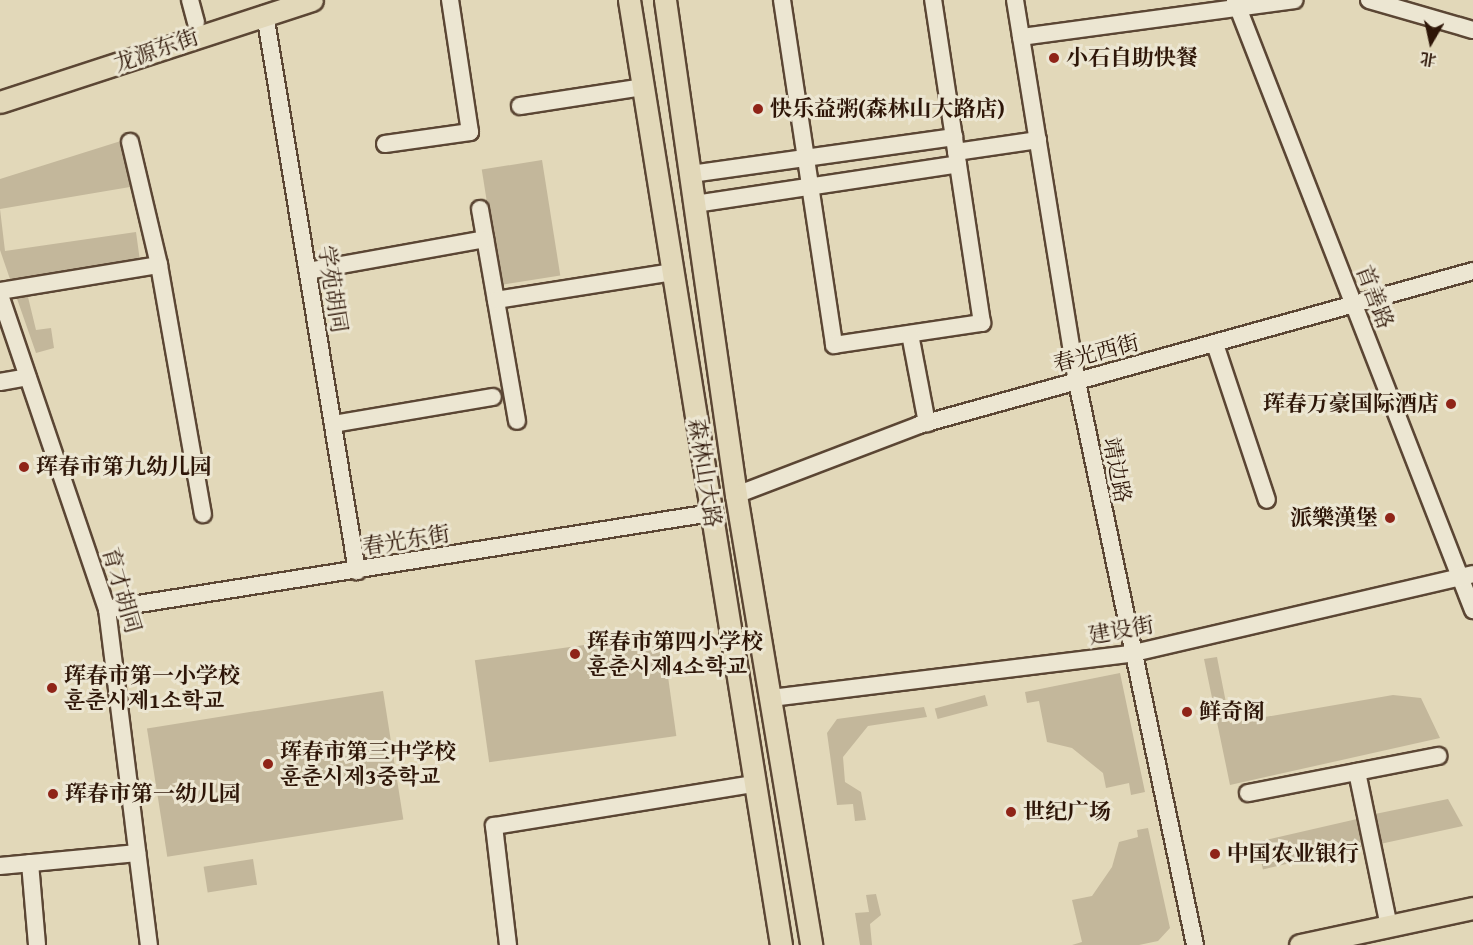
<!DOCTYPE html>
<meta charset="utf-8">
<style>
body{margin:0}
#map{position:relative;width:1473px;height:945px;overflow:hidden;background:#e2d8b9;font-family:"Gentium Book Plus","Noto Serif SC","Noto Serif KR",serif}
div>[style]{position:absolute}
.green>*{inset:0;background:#c3b79b;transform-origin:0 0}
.roads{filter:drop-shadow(2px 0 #5b4634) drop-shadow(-2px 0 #5b4634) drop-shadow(0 2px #5b4634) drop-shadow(0 -2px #5b4634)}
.minor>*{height:16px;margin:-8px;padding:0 8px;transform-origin:8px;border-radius:8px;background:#ece6d2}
.major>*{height:21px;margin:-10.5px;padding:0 10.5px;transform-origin:10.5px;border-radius:10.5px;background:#e2d8b9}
.dots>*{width:16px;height:16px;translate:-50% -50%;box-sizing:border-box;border:3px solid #ece6d2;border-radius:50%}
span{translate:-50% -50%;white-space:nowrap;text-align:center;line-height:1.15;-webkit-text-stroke:6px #ece6d2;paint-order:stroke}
.street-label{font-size:22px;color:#2e1608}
.poi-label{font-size:22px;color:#2e1608;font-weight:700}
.left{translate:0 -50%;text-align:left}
.right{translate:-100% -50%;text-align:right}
.north{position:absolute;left:1401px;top:12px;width:60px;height:60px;-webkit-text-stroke:4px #ece6d2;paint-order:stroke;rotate:189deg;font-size:16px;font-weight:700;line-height:24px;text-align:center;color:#2e1608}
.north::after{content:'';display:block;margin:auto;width:21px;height:27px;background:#2e1608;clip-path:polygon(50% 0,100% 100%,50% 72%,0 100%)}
</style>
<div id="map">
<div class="green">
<i style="clip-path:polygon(124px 140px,130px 187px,0 209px,5px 251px,136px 232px,140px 261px,11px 282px,0 250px,0 179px)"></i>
<i style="left:542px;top:160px;width:117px;height:61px;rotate:81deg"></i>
<i style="clip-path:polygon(15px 293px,28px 297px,36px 330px,51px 328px,54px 348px,36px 353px)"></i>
<i style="left:662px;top:634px;width:103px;height:189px;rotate:82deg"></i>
<i style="clip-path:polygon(1217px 657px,1230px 723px,1393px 695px,1421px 698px,1440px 738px,1230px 785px,1204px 659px)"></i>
<i style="clip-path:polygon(1120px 673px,1145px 792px,1131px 795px,1129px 783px,1106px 788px,1103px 773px,1072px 748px,1047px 742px,1039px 701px,1027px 703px,1025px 692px)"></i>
<i style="left:383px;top:691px;width:130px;height:239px;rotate:81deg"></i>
<i style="left:985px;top:695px;width:11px;height:52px;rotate:75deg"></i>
<i style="clip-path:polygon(924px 707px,927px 717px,868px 726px,843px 757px,845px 782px,861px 792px,866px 820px,855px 821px,853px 804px,837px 805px,827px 733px,837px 719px)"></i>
<i style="clip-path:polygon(1448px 799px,1463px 826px,1380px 844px,1375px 814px)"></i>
<i style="left:1357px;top:819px;width:28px;height:103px;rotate:77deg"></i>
<i style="clip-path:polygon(1148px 828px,1170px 928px,1158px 941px,1139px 945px,1072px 945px,1082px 942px,1072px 900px,1092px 896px,1112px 867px,1119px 842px,1138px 837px,1137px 830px)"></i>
<i style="left:253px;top:859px;width:26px;height:50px;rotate:81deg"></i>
<i style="clip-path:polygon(876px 894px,881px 915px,870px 924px,872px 945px,860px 945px,855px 913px,869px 912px,866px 895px)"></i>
</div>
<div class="roads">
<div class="minor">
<i style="left:190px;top:0;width:23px;rotate:75deg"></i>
<i style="left:782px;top:0;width:349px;rotate:81.4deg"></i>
<i style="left:834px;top:345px;width:150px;rotate:-8.5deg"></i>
<i style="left:982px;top:323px;width:327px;rotate:-98.6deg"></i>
<i style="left:1015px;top:0;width:387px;rotate:80.8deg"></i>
<i style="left:1077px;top:382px;width:575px;rotate:78.16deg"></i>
<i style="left:1235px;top:0;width:655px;rotate:68.69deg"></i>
<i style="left:1369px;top:0;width:108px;rotate:16.1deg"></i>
<i style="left:265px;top:14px;width:565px;rotate:80.62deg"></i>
<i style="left:1021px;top:37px;width:276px;rotate:-7.7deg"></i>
<i style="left:520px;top:106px;width:124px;rotate:-8.8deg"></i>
<i style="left:130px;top:142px;width:126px;rotate:76.7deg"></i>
<i style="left:159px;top:265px;width:253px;rotate:80deg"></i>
<i style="left:385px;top:144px;width:86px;rotate:-8deg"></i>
<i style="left:470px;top:132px;width:134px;rotate:-98.6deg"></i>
<i style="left:956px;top:152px;width:83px;rotate:-8.3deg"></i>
<i style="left:691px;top:174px;width:266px;rotate:-8deg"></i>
<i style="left:695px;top:204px;width:266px;rotate:-8.6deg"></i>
<i style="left:480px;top:209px;width:215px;rotate:80.1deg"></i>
<i style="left:308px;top:271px;width:180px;rotate:-10.2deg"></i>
<i style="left:0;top:291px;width:161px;rotate:-9.3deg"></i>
<i style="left:0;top:295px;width:332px;rotate:71.2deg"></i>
<i style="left:107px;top:609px;width:339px;rotate:82.9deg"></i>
<i style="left:496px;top:300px;width:179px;rotate:-9deg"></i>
<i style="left:910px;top:334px;width:91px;rotate:79.2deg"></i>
<i style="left:1215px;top:344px;width:164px;rotate:71.6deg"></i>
<i style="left:0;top:382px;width:28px;rotate:-10deg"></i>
<i style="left:333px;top:424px;width:162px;rotate:-9.6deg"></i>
<i style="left:736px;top:495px;width:196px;rotate:-20.9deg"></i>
<i style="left:919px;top:425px;width:575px;rotate:-15.53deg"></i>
<i style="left:107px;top:609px;width:612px;rotate:-9.03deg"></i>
<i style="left:771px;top:698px;width:362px;rotate:-7deg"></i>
<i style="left:1130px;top:654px;width:352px;rotate:-13.1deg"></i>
<i style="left:1357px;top:772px;width:157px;rotate:78.3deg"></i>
<i style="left:1248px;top:793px;width:194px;rotate:-11deg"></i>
<i style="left:30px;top:863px;width:82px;rotate:85.1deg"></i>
<i style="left:0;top:866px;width:138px;rotate:-5.4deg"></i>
<i style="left:508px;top:945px;width:120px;rotate:-96.7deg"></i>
<i style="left:494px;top:826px;width:263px;rotate:-9.2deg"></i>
</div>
<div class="major">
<i style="left:629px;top:0;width:957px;rotate:80.86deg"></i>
<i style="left:665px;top:0;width:500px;rotate:81.84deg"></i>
<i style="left:736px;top:495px;width:456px;rotate:80.5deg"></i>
<i style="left:0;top:102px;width:328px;rotate:-18.1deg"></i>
<i style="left:1300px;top:945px;width:177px;rotate:-12.1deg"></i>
</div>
</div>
<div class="dots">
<i style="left:1054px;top:58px;background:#8f2418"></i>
<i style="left:758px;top:109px;background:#8f2418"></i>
<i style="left:1451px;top:404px;background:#8f2418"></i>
<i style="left:24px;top:467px;background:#8f2418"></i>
<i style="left:1390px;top:518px;background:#8f2418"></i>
<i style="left:575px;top:654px;background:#8f2418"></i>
<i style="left:52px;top:688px;background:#8f2418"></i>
<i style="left:1187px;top:712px;background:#8f2418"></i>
<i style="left:268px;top:764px;background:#8f2418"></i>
<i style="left:53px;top:794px;background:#8f2418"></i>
<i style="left:1011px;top:812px;background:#8f2418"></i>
<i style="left:1215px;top:854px;background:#8f2418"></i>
</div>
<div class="street-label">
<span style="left:156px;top:50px;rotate:-19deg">龙源东街</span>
<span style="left:333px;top:289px;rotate:81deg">学苑胡同</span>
<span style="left:1375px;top:297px;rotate:69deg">首善路</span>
<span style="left:1096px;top:353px;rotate:-15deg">春光西街</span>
<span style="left:1117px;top:470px;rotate:79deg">靖边路</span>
<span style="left:705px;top:473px;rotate:81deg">森林山大路</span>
<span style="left:406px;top:540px;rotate:-9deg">春光东街</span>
<span style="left:122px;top:590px;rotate:74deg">育才胡同</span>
<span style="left:1121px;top:630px;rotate:-10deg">建设街</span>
</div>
<div class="poi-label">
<span class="left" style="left:1066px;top:58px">小石自助快餐</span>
<span class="left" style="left:770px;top:109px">快乐益粥(森林山大路店)</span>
<span class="right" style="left:1439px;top:404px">珲春万豪国际酒店</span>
<span class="left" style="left:36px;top:467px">珲春市第九幼儿园</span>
<span class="right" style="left:1378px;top:518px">派樂漢堡</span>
<span class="left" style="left:587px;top:654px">珲春市第四小学校<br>훈춘시제4소학교</span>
<span class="left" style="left:64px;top:688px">珲春市第一小学校<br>훈춘시제1소학교</span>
<span class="left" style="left:1199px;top:712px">鲜奇阁</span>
<span class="left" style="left:280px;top:764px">珲春市第三中学校<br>훈춘시제3중학교</span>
<span class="left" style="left:65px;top:794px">珲春市第一幼儿园</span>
<span class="left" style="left:1023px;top:812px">世纪广场</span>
<span class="left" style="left:1227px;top:854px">中国农业银行</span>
</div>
<div class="north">北</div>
</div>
